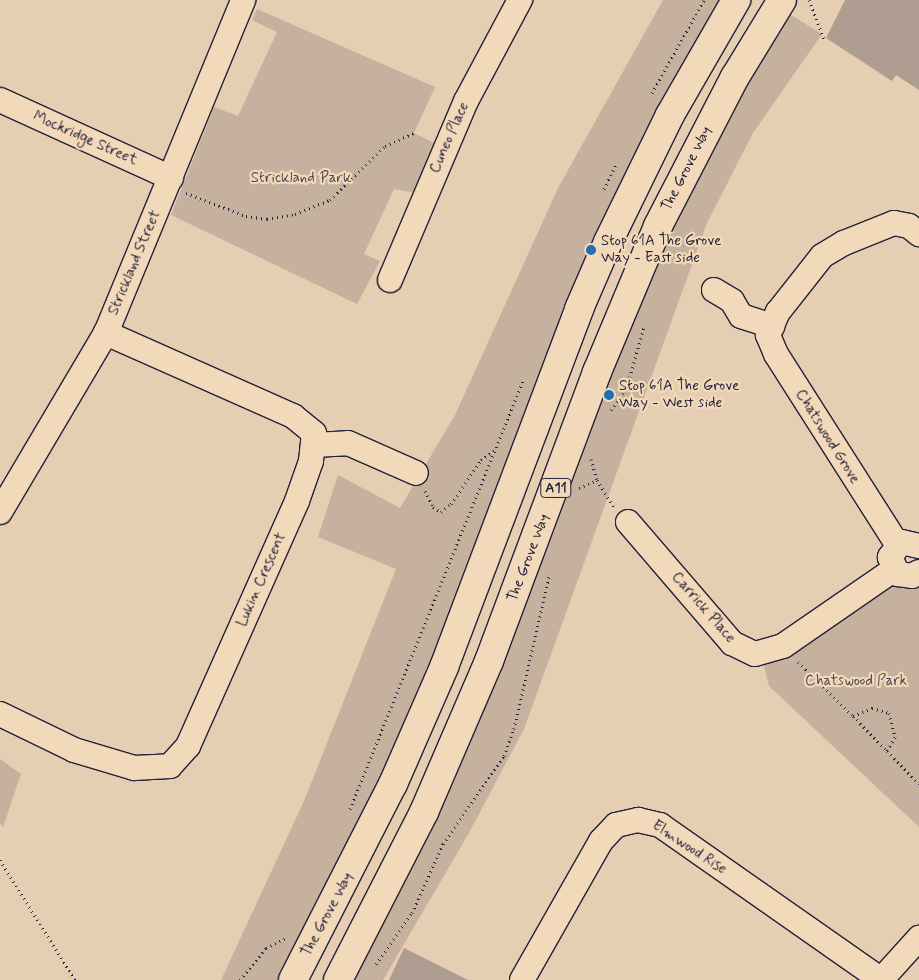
<!DOCTYPE html>
<style>
body{margin:0}
#map{position:relative;width:919px;height:980px;overflow:hidden;background:#e5ceb2;font-family:Mynerve,sans-serif}
div>[style]{position:absolute}
.green>*{inset:0;background:#c5b19e}
.building>*{inset:0;background:#ae9d90}
.path>*{height:3px;margin-top:-1.5px;transform-origin:0;background:repeating-linear-gradient(90deg,#22223b 0 1px,transparent 0 5px)}
.roads{filter:drop-shadow(1px 0 #22223b) drop-shadow(-1px 0 #22223b) drop-shadow(0 1px #22223b) drop-shadow(0 -1px #22223b)}
.street>*{height:24px;margin:-12px;padding:0 12px;transform-origin:12px;border-radius:12px;background:#f2d9b9}
.primary>*{height:28px;margin:-14px;padding:0 14px;transform-origin:14px;border-radius:14px;background:#f2d9b9}
.dots>*{width:14px;height:14px;translate:-50% -50%;box-sizing:border-box;border:2px solid #f2d9b9;border-radius:50%}
span{translate:-50% -50%;white-space:nowrap;text-align:center;line-height:1.15;-webkit-text-stroke:4.5px #f2d9b9;paint-order:stroke}
.shield-label span{padding:1px 4px;background:#f2d9b9;border:1px solid;border-radius:4px;-webkit-text-stroke-width:0}
.shield-label{font-size:14px;color:#22223b;font-weight:700}
.street-label{font-size:15px;color:#22223b}
.park-label{font-size:15px;color:#4b4654}
.poi-label{font-size:15px;color:#22223b}
.left{translate:0 -50%;text-align:left}
</style>
<div id="map">
<div class="green">
<i style="clip-path:polygon(663px 0,737px 0,704px 53px,292px 980px,221px 980px,304px 801px,396px 569px,318px 537px,338px 475px,400px 508px,455px 415px,558px 188px)"></i>
<i style="clip-path:polygon(778px 7px,822px 34px,753px 133px,707px 223px,524px 729px,470px 831px,383px 980px,335px 980px,424px 812px,624px 305px)"></i>
<i style="clip-path:polygon(257px 9px,435px 87px,414px 133px,434px 143px,416px 193px,394px 189px,364px 254px,380px 261px,357px 304px,171px 215px,214px 107px,238px 116px,277px 32px,252px 20px)"></i>
<i style="clip-path:polygon(890px 585px,913px 589px,919px 586px,919px 827px,769px 686px,763px 662px)"></i>
<i style="clip-path:polygon(0 759px,21px 774px,3px 827px,0 823px)"></i>
</div>
<div class="building">
<i style="clip-path:polygon(845px 0,919px 0,919px 90px,896px 75px,892px 81px,826px 38px)"></i>
<i style="clip-path:polygon(404px 948px,468px 980px,389px 980px)"></i>
</div>
<div class="path">
<i style="left:809px;top:0;width:42px;rotate:69deg"></i>
<i style="left:652px;top:93px;width:107px;rotate:-60.8deg"></i>
<i style="left:604px;top:189px;width:28px;rotate:-64deg"></i>
<i style="left:186px;top:193px;width:64px;rotate:21deg"></i>
<i style="left:246px;top:216px;width:21px;rotate:8deg"></i>
<i style="left:267px;top:219px;width:28px;rotate:-10deg"></i>
<i style="left:295px;top:214px;width:38px;rotate:-22deg"></i>
<i style="left:330px;top:200px;width:77px;rotate:-44.5deg"></i>
<i style="left:385px;top:146px;width:32px;rotate:-24deg"></i>
<i style="left:611px;top:410px;width:28px;rotate:-55deg"></i>
<i style="left:627px;top:387px;width:62px;rotate:-74.2deg"></i>
<i style="left:591px;top:459px;width:22px;rotate:74deg"></i>
<i style="left:597px;top:480px;width:32px;rotate:58deg"></i>
<i style="left:579px;top:488px;width:20px;rotate:-24deg"></i>
<i style="left:425px;top:491px;width:18px;rotate:63deg"></i>
<i style="left:433px;top:507px;width:9px;rotate:32deg"></i>
<i style="left:441px;top:512px;width:13px;rotate:-39deg"></i>
<i style="left:451px;top:504px;width:53px;rotate:-55.7deg"></i>
<i style="left:481px;top:460px;width:16px;rotate:-35deg"></i>
<i style="left:798px;top:662px;width:77px;rotate:44.5deg"></i>
<i style="left:853px;top:716px;width:21px;rotate:-23deg"></i>
<i style="left:872px;top:708px;width:18px;rotate:16deg"></i>
<i style="left:889px;top:713px;width:25px;rotate:76deg"></i>
<i style="left:895px;top:737px;width:16px;rotate:120deg"></i>
<i style="left:887px;top:751px;width:46px;rotate:45.9deg"></i>
<i style="left:853px;top:716px;width:49px;rotate:45.8deg"></i>
<i style="left:350px;top:809px;width:464px;rotate:-68deg"></i>
<i style="left:0;top:860px;width:142px;rotate:58deg"></i>
<i style="left:376px;top:964px;width:62px;rotate:-54.8deg"></i>
<i style="left:412px;top:913px;width:76px;rotate:-65.8deg"></i>
<i style="left:443px;top:844px;width:107px;rotate:-55.3deg"></i>
<i style="left:504px;top:756px;width:29px;rotate:-70deg"></i>
<i style="left:514px;top:729px;width:157px;rotate:-77.1deg"></i>
<i style="left:240px;top:980px;width:41px;rotate:-50.9deg"></i>
<i style="left:266px;top:948px;width:22px;rotate:-27deg"></i>
</div>
<div class="roads">
<div class="street">
<i style="left:0;top:100px;width:188px;rotate:24.5deg"></i>
<i style="left:390px;top:280px;width:194px;rotate:-67deg"></i>
<i style="left:466px;top:101px;width:115px;rotate:-61.9deg"></i>
<i style="left:714px;top:290px;width:21px;rotate:31deg"></i>
<i style="left:732px;top:301px;width:17px;rotate:59deg"></i>
<i style="left:741px;top:316px;width:33px;rotate:18deg"></i>
<i style="left:313px;top:445px;width:35px;rotate:-3deg"></i>
<i style="left:348px;top:443px;width:74px;rotate:23.8deg"></i>
<i style="left:0;top:512px;width:208px;rotate:-59.4deg"></i>
<i style="left:106px;top:333px;width:360px;rotate:-67.6deg"></i>
<i style="left:628px;top:522px;width:160px;rotate:49.3deg"></i>
<i style="left:732px;top:643px;width:25px;rotate:26deg"></i>
<i style="left:755px;top:654px;width:29px;rotate:-16deg"></i>
<i style="left:783px;top:646px;width:134px;rotate:-34.6deg"></i>
<i style="left:897px;top:544px;width:225px;rotate:-122.5deg"></i>
<i style="left:776px;top:354px;width:21px;rotate:-113deg"></i>
<i style="left:768px;top:335px;width:25px;rotate:-67deg"></i>
<i style="left:778px;top:312px;width:71px;rotate:-51.8deg"></i>
<i style="left:822px;top:256px;width:26px;rotate:-31deg"></i>
<i style="left:844px;top:243px;width:54px;rotate:-21.8deg"></i>
<i style="left:894px;top:223px;width:15px;rotate:11deg"></i>
<i style="left:909px;top:226px;width:13px;rotate:39deg"></i>
<i style="left:919px;top:546px;width:18px;rotate:-167deg"></i>
<i style="left:901px;top:542px;width:19px;rotate:126deg"></i>
<i style="left:890px;top:557px;width:19px;rotate:65deg"></i>
<i style="left:898px;top:574px;width:14px;rotate:8deg"></i>
<i style="left:912px;top:576px;width:8px;rotate:-30deg"></i>
<i style="left:0;top:714px;width:82px;rotate:25.9deg"></i>
<i style="left:74px;top:750px;width:63px;rotate:16.7deg"></i>
<i style="left:134px;top:768px;width:36px;rotate:-3deg"></i>
<i style="left:170px;top:766px;width:27px;rotate:-48deg"></i>
<i style="left:188px;top:746px;width:268px;rotate:-66deg"></i>
<i style="left:297px;top:501px;width:42px;rotate:-70.7deg"></i>
<i style="left:311px;top:461px;width:28px;rotate:-84deg"></i>
<i style="left:314px;top:433px;width:27px;rotate:-141deg"></i>
<i style="left:293px;top:416px;width:205px;rotate:-156.1deg"></i>
<i style="left:522px;top:980px;width:160px;rotate:-60.4deg"></i>
<i style="left:601px;top:841px;width:22px;rotate:-47deg"></i>
<i style="left:616px;top:825px;width:23px;rotate:-13deg"></i>
<i style="left:638px;top:820px;width:23px;rotate:13deg"></i>
<i style="left:660px;top:825px;width:270px;rotate:35deg"></i>
<i style="left:881px;top:980px;width:57px;rotate:-47.9deg"></i>
</div>
<div class="primary">
<i style="left:293px;top:980px;width:220px;rotate:-63deg"></i>
<i style="left:393px;top:784px;width:128px;rotate:-66.4deg"></i>
<i style="left:444px;top:667px;width:383px;rotate:-69.3deg"></i>
<i style="left:579px;top:309px;width:73px;rotate:-66.6deg"></i>
<i style="left:608px;top:242px;width:141px;rotate:-64deg"></i>
<i style="left:670px;top:115px;width:133px;rotate:-60.1deg"></i>
<i style="left:338px;top:980px;width:189px;rotate:-62.9deg"></i>
<i style="left:424px;top:812px;width:164px;rotate:-66.7deg"></i>
<i style="left:489px;top:661px;width:309px;rotate:-69.5deg"></i>
<i style="left:597px;top:372px;width:158px;rotate:-67.3deg"></i>
<i style="left:658px;top:226px;width:168px;rotate:-62.7deg"></i>
<i style="left:735px;top:77px;width:90px;rotate:-58.6deg"></i>
</div>
</div>
<div class="dots">
<i style="left:591px;top:250px;background:#1f6fb2"></i>
<i style="left:609px;top:395px;background:#1f6fb2"></i>
</div>
<div class="shield-label">
<span style="left:556px;top:488px">A11</span>
</div>
<div class="street-label">
<span style="left:450px;top:138px;rotate:-66deg">Cuneo Place</span>
<span style="left:85px;top:139px;rotate:24deg">Mockridge Street</span>
<span style="left:687px;top:169px;rotate:-63deg">The Grove Way</span>
<span style="left:135px;top:263px;rotate:-67deg">Strickland Street</span>
<span style="left:827px;top:437px;rotate:58deg">Chatswood Grove</span>
<span style="left:529px;top:558px;rotate:-69deg">The Grove Way</span>
<span style="left:262px;top:580px;rotate:-66deg">Lukin Crescent</span>
<span style="left:703px;top:608px;rotate:49deg">Carrick Place</span>
<span style="left:689px;top:848px;rotate:33deg">Elmwood Rise</span>
<span style="left:328px;top:915px;rotate:-62deg">The Grove Way</span>
</div>
<div class="park-label">
<span style="left:301px;top:179px">Strickland Park</span>
<span style="left:856px;top:682px">Chatswood Park</span>
</div>
<div class="poi-label">
<span class="left" style="left:601px;top:250px">Stop 61A The Grove<br>Way - East side</span>
<span class="left" style="left:619px;top:395px">Stop 61A The Grove<br>Way - West side</span>
</div>
</div>
